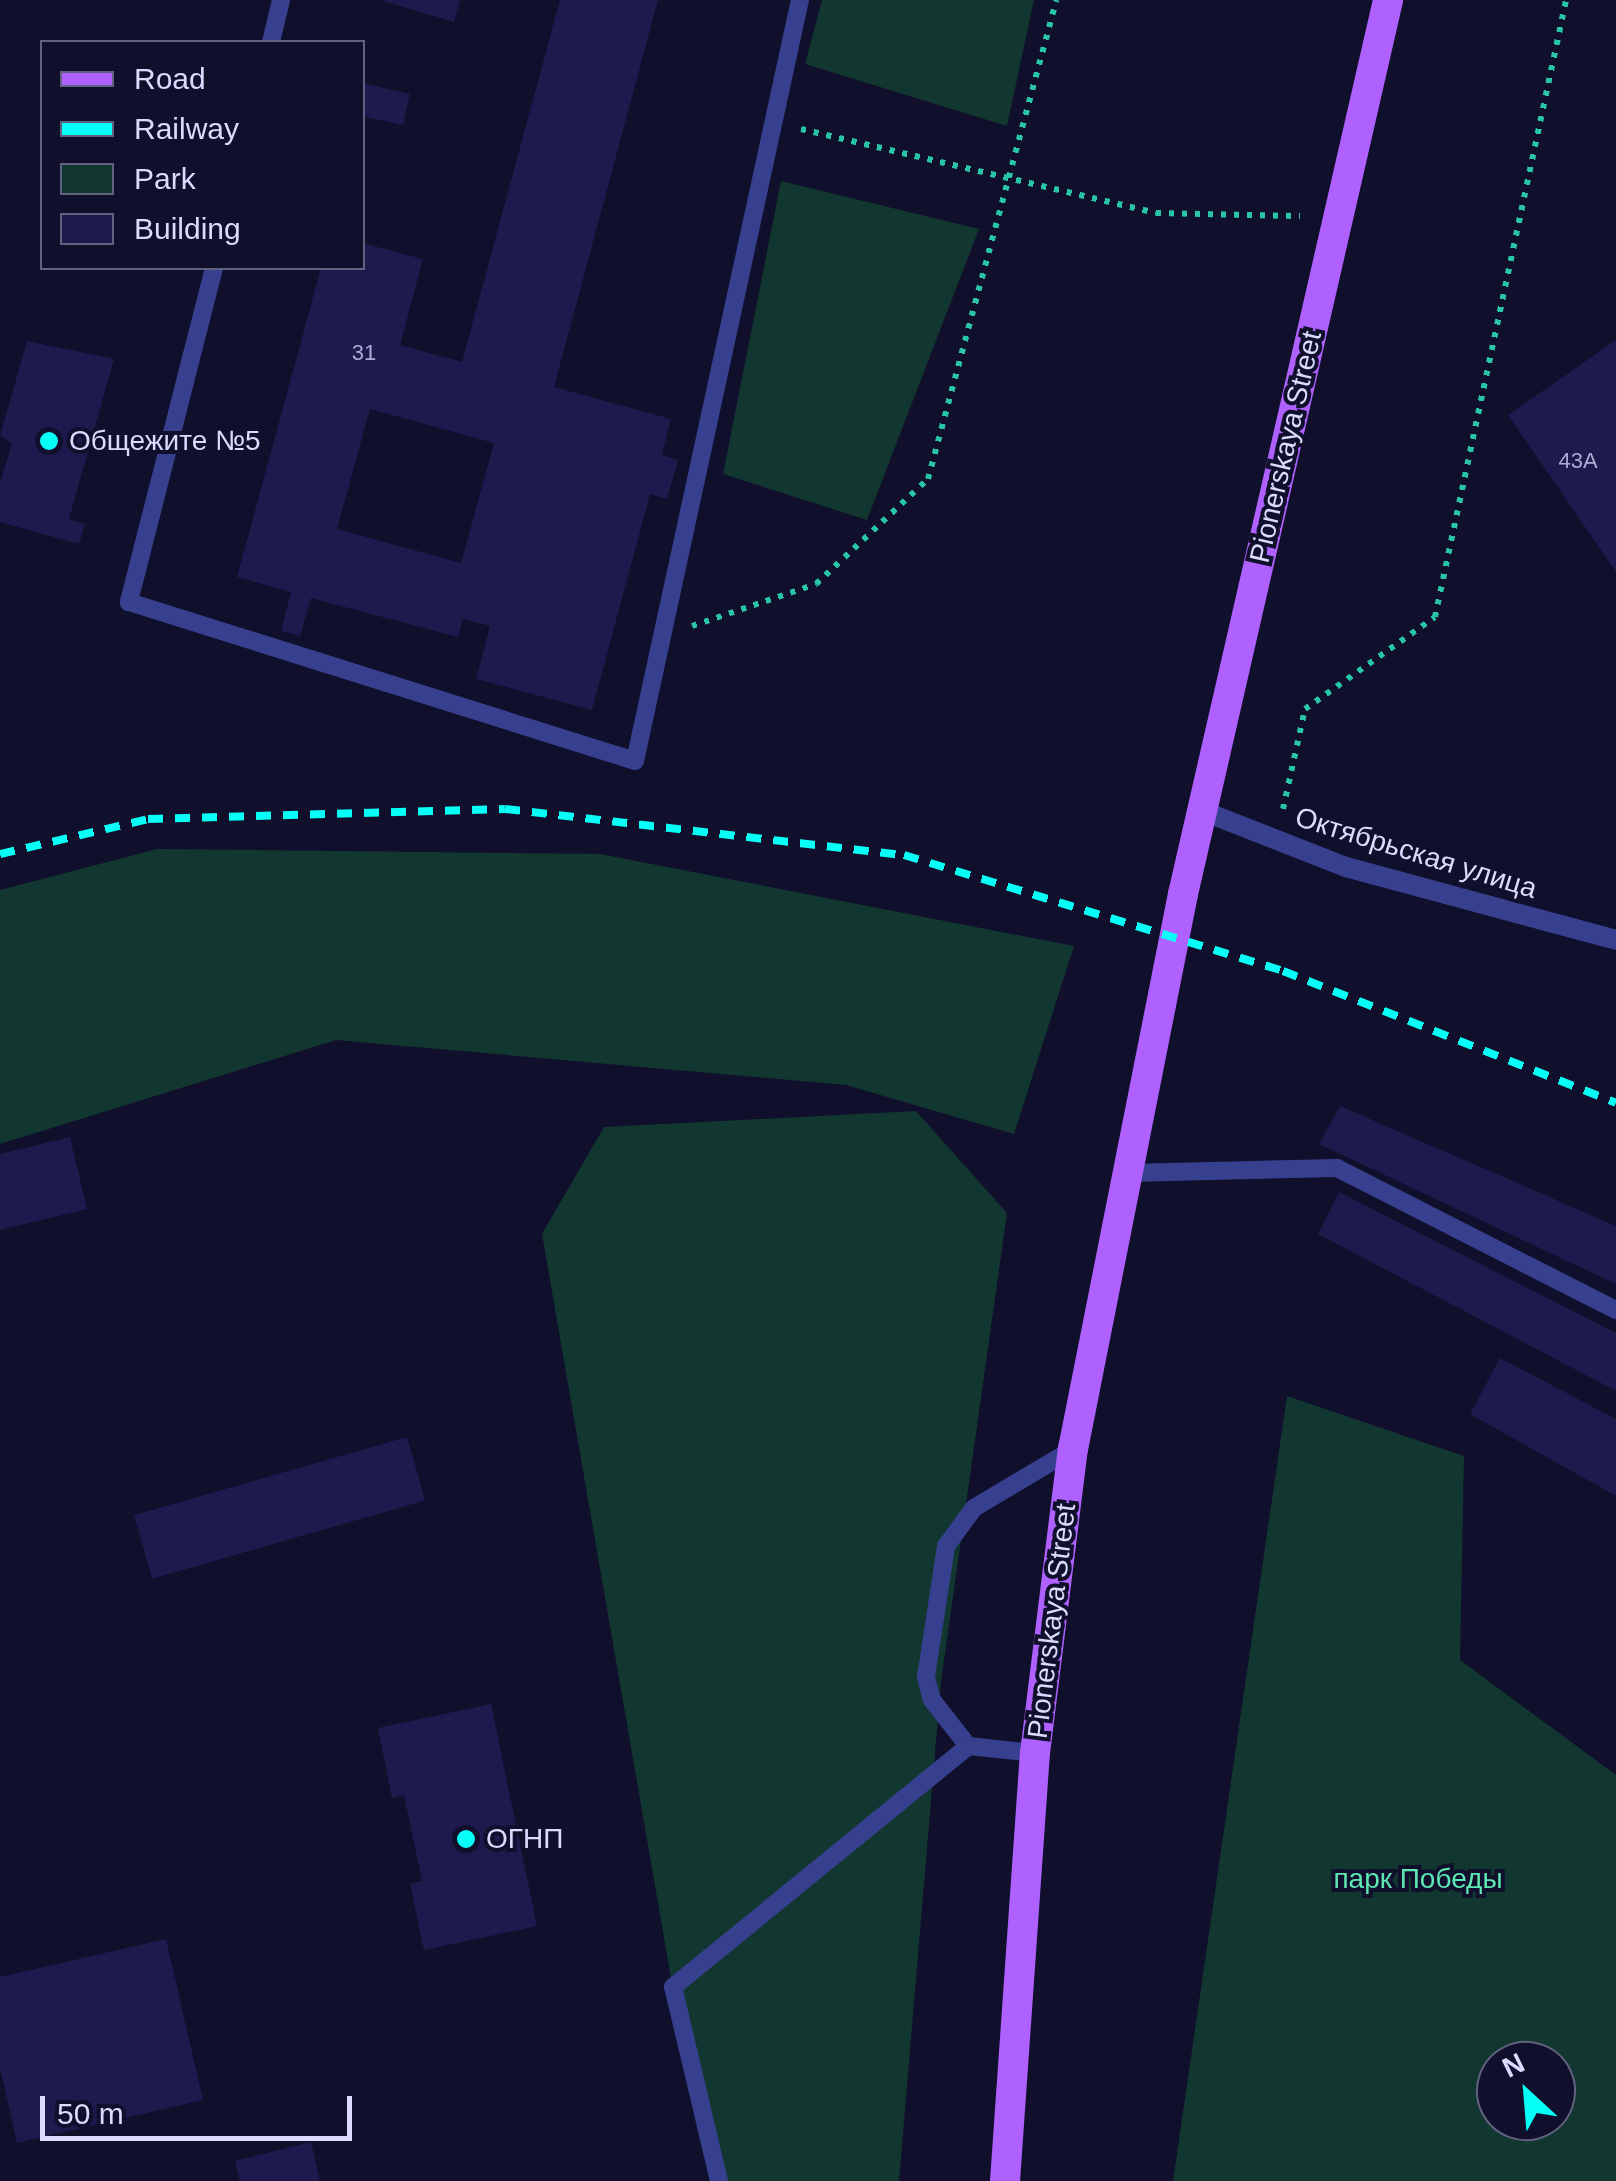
<!DOCTYPE html>
<meta charset="utf-8">
<style>
body{margin:0}
#map{position:relative;width:1616px;height:2181px;overflow:hidden;background:#100f2c;font-family:Helvetica,sans-serif}
div>[style]{position:absolute}
.green>*{inset:0;background:#123630}
.building>*{inset:0;background:#1e1a4e;transform-origin:0 0}
.path>*{height:6px;margin-top:-3px;transform-origin:0;background:repeating-linear-gradient(90deg,#28c5a7 0 5px,transparent 0 13px)}
.lane>*{height:18px;margin:-9px;padding:0 9px;transform-origin:9px;border-radius:9px;background:#37408e}
.street>*{height:20px;margin:-10px;padding:0 10px;transform-origin:10px;border-radius:10px;background:#37408e}
.primary>*{height:30px;margin:-15px;padding:0 15px;transform-origin:15px;border-radius:15px;background:#af61ff}
.rail>*{height:8px;margin-top:-4px;transform-origin:0;background:repeating-linear-gradient(90deg,#06fff7 0 15px,transparent 0 27px)}
.dots>*{width:28px;height:28px;translate:-50% -50%;box-sizing:border-box;border:5px solid #100f2c;border-radius:50%}
span{translate:-50% -50%;white-space:nowrap;text-align:center;line-height:1.15;-webkit-text-stroke:8px #100f2c;paint-order:stroke}
.number-label{font-size:22px;color:#ababd3}
.number-label span{-webkit-text-stroke-width:0}
.poi-label{font-size:28px;color:#dadbff}
.left{translate:0 -50%;text-align:left}
.street-label{font-size:28px;color:#dadbff}
.park-label{font-size:28px;color:#5de8b3}
.legend{position:absolute;left:40px;top:40px;width:325px;height:230px;box-sizing:border-box;background:#100f2c;border:2px solid #616180;margin:0;padding:12px 18px;list-style:none;font-size:30px;color:#dadbff}
.legend li{display:flex;align-items:center;gap:20px;height:50px}
.legend b{width:50px;border:2px solid #616180}
.north{position:absolute;left:1476px;top:2041px;width:100px;height:100px;box-sizing:border-box;background:#100f2c;border:2px solid #616180;border-radius:50%;rotate:334deg;font-size:28px;font-weight:700;line-height:40px;text-align:center;color:#dadbff}
.north::after{content:'';display:block;margin:auto;width:35px;height:45px;background:#06fff7;clip-path:polygon(50% 0,100% 100%,50% 72%,0 100%)}
.scale{position:absolute;left:40px;top:2096px;width:312px;height:45px;box-sizing:border-box;border:5px solid #dadbff;border-top:0;padding-left:12px;font-size:30px;line-height:35px;white-space:nowrap;color:#dadbff;-webkit-text-stroke:8px #100f2c;paint-order:stroke}
</style>
<div id="map">
<div class="green">
<i style="clip-path:polygon(822px 0,1034px 0,1007px 126px,805px 64px)"></i>
<i style="clip-path:polygon(781px 181px,979px 229px,867px 520px,723px 474px)"></i>
<i style="clip-path:polygon(157px 849px,600px 854px,1074px 946px,1014px 1134px,846px 1085px,336px 1040px,0 1144px,0 890px)"></i>
<i style="clip-path:polygon(916px 1111px,1007px 1213px,941px 1682px,899px 2181px,714px 2181px,688px 2076px,542px 1234px,604px 1127px)"></i>
<i style="clip-path:polygon(evenodd,1287px 1396px,1464px 1456px,1460px 1660px,1616px 1775px,1616px 2181px,1173px 2181px,1287px 1396px,1496px 2061px,1556px 2061px,1556px 2121px,1496px 2121px,1496px 2061px)"></i>
</div>
<div class="building">
<i style="clip-path:polygon(380px 0,460px 0,454px 22px)"></i>
<i style="clip-path:polygon(evenodd,560px 0,658px 0,554px 387px,671px 419px,662px 455px,678px 460px,667px 499px,650px 494px,592px 710px,476px 679px,490px 626px,463px 619px,458px 637px,311px 598px,300px 636px,281px 631px,291px 592px,237px 577px,321px 268px,362px 268px,362px 243px,423px 259px,400px 345px,462px 362px,560px 0,370px 409px,494px 443px,461px 563px,337px 529px,370px 409px)"></i>
<i style="clip-path:polygon(362px 83px,410px 94px,403px 125px,362px 116px)"></i>
<i style="clip-path:polygon(1616px 340px,1616px 572px,1508px 415px)"></i>
<i style="clip-path:polygon(27px 341px,114px 359px,69px 519px,85px 524px,79px 544px,0 522px,0 483px,12px 443px,0 436px)"></i>
<i style="clip-path:polygon(1340px 1106px,1616px 1226px,1616px 1284px,1319px 1144px)"></i>
<i style="clip-path:polygon(70px 1137px,87px 1209px,0 1230px,0 1154px)"></i>
<i style="clip-path:polygon(1339px 1192px,1616px 1333px,1616px 1391px,1318px 1234px)"></i>
<i style="clip-path:polygon(1500px 1358px,1616px 1419px,1616px 1496px,1470px 1414px)"></i>
<i style="left:407px;top:1437px;width:66px;height:284px;rotate:74deg"></i>
<i style="clip-path:polygon(491px 1704px,537px 1926px,424px 1950px,410px 1884px,422px 1881px,404px 1795px,392px 1798px,378px 1728px)"></i>
<i style="clip-path:polygon(166px 1939px,203px 2100px,17px 2143px,0 2068px,0 1977px)"></i>
<i style="clip-path:polygon(311px 2142px,320px 2181px,240px 2181px,235px 2161px)"></i>
</div>
<div class="path">
<i style="left:801px;top:129px;width:365px;rotate:13.3deg"></i>
<i style="left:1156px;top:213px;width:144px;rotate:1.2deg"></i>
<i style="left:692px;top:626px;width:131px;rotate:-18.7deg"></i>
<i style="left:816px;top:584px;width:154px;rotate:-43.2deg"></i>
<i style="left:928px;top:479px;width:496px;rotate:-75deg"></i>
<i style="left:1283px;top:809px;width:102px;rotate:-77.6deg"></i>
<i style="left:1305px;top:709px;width:159px;rotate:-35.3deg"></i>
<i style="left:1435px;top:617px;width:631px;rotate:-78.01deg"></i>
</div>
<div class="lane">
<i style="left:271px;top:42px;width:43px;rotate:-76.6deg"></i>
<i style="left:214px;top:268px;width:345px;rotate:104.3deg"></i>
<i style="left:129px;top:602px;width:530px;rotate:17.44deg"></i>
<i style="left:635px;top:761px;width:779px;rotate:-77.77deg"></i>
<i style="left:1128px;top:1173px;width:209px;rotate:-1.4deg"></i>
<i style="left:1337px;top:1168px;width:313px;rotate:27deg"></i>
<i style="left:968px;top:1746px;width:58px;rotate:-128deg"></i>
<i style="left:932px;top:1700px;width:24px;rotate:-105deg"></i>
<i style="left:926px;top:1677px;width:133px;rotate:-81.3deg"></i>
<i style="left:946px;top:1546px;width:47px;rotate:-53.6deg"></i>
<i style="left:974px;top:1508px;width:115px;rotate:-30.8deg"></i>
<i style="left:719px;top:2181px;width:199px;rotate:-103.3deg"></i>
<i style="left:673px;top:1987px;width:381px;rotate:-39.2deg"></i>
<i style="left:968px;top:1746px;width:67px;rotate:6deg"></i>
</div>
<div class="street">
<i style="left:1203px;top:811px;width:154px;rotate:21.4deg"></i>
<i style="left:1346px;top:867px;width:280px;rotate:15.1deg"></i>
</div>
<div class="primary">
<i style="left:1005px;top:2181px;width:429px;rotate:-86deg"></i>
<i style="left:1035px;top:1753px;width:306px;rotate:-82.9deg"></i>
<i style="left:1073px;top:1449px;width:566px;rotate:-78.79deg"></i>
<i style="left:1183px;top:894px;width:917px;rotate:-77.08deg"></i>
</div>
<div class="rail">
<i style="left:0;top:854px;width:152px;rotate:-13.3deg"></i>
<i style="left:148px;top:819px;width:357px;rotate:-1.6deg"></i>
<i style="left:505px;top:809px;width:402px;rotate:6.6deg"></i>
<i style="left:904px;top:855px;width:396px;rotate:17deg"></i>
<i style="left:1283px;top:971px;width:358px;rotate:21.6deg"></i>
</div>
<div class="dots">
<i style="left:49px;top:441px;background:#06fff7"></i>
<i style="left:466px;top:1839px;background:#06fff7"></i>
</div>
<div class="number-label">
<span style="left:364px;top:353px">31</span>
<span style="left:1578px;top:461px">43А</span>
</div>
<div class="poi-label">
<span class="left" style="left:69px;top:441px">Общежите №5</span>
<span class="left" style="left:486px;top:1839px">ОГНП</span>
</div>
<div class="street-label">
<span style="left:1286px;top:447px;rotate:-77deg">Pionerskaya Street</span>
<span style="left:1416px;top:853px;rotate:17deg">Октябрьская улица</span>
<span style="left:1052px;top:1621px;rotate:-83deg">Pionerskaya Street</span>
</div>
<div class="park-label">
<span style="left:1418px;top:1879px">парк Победы</span>
</div>
<ul class="legend">
<li><b style="height:12px;background:#af61ff"></b>Road</li>
<li><b style="height:12px;background:#06fff7"></b>Railway</li>
<li><b style="height:28px;background:#123630"></b>Park</li>
<li><b style="height:28px;background:#1e1a4e"></b>Building</li>
</ul>
<div class="north">N</div>
<div class="scale">50 m</div>
</div>
